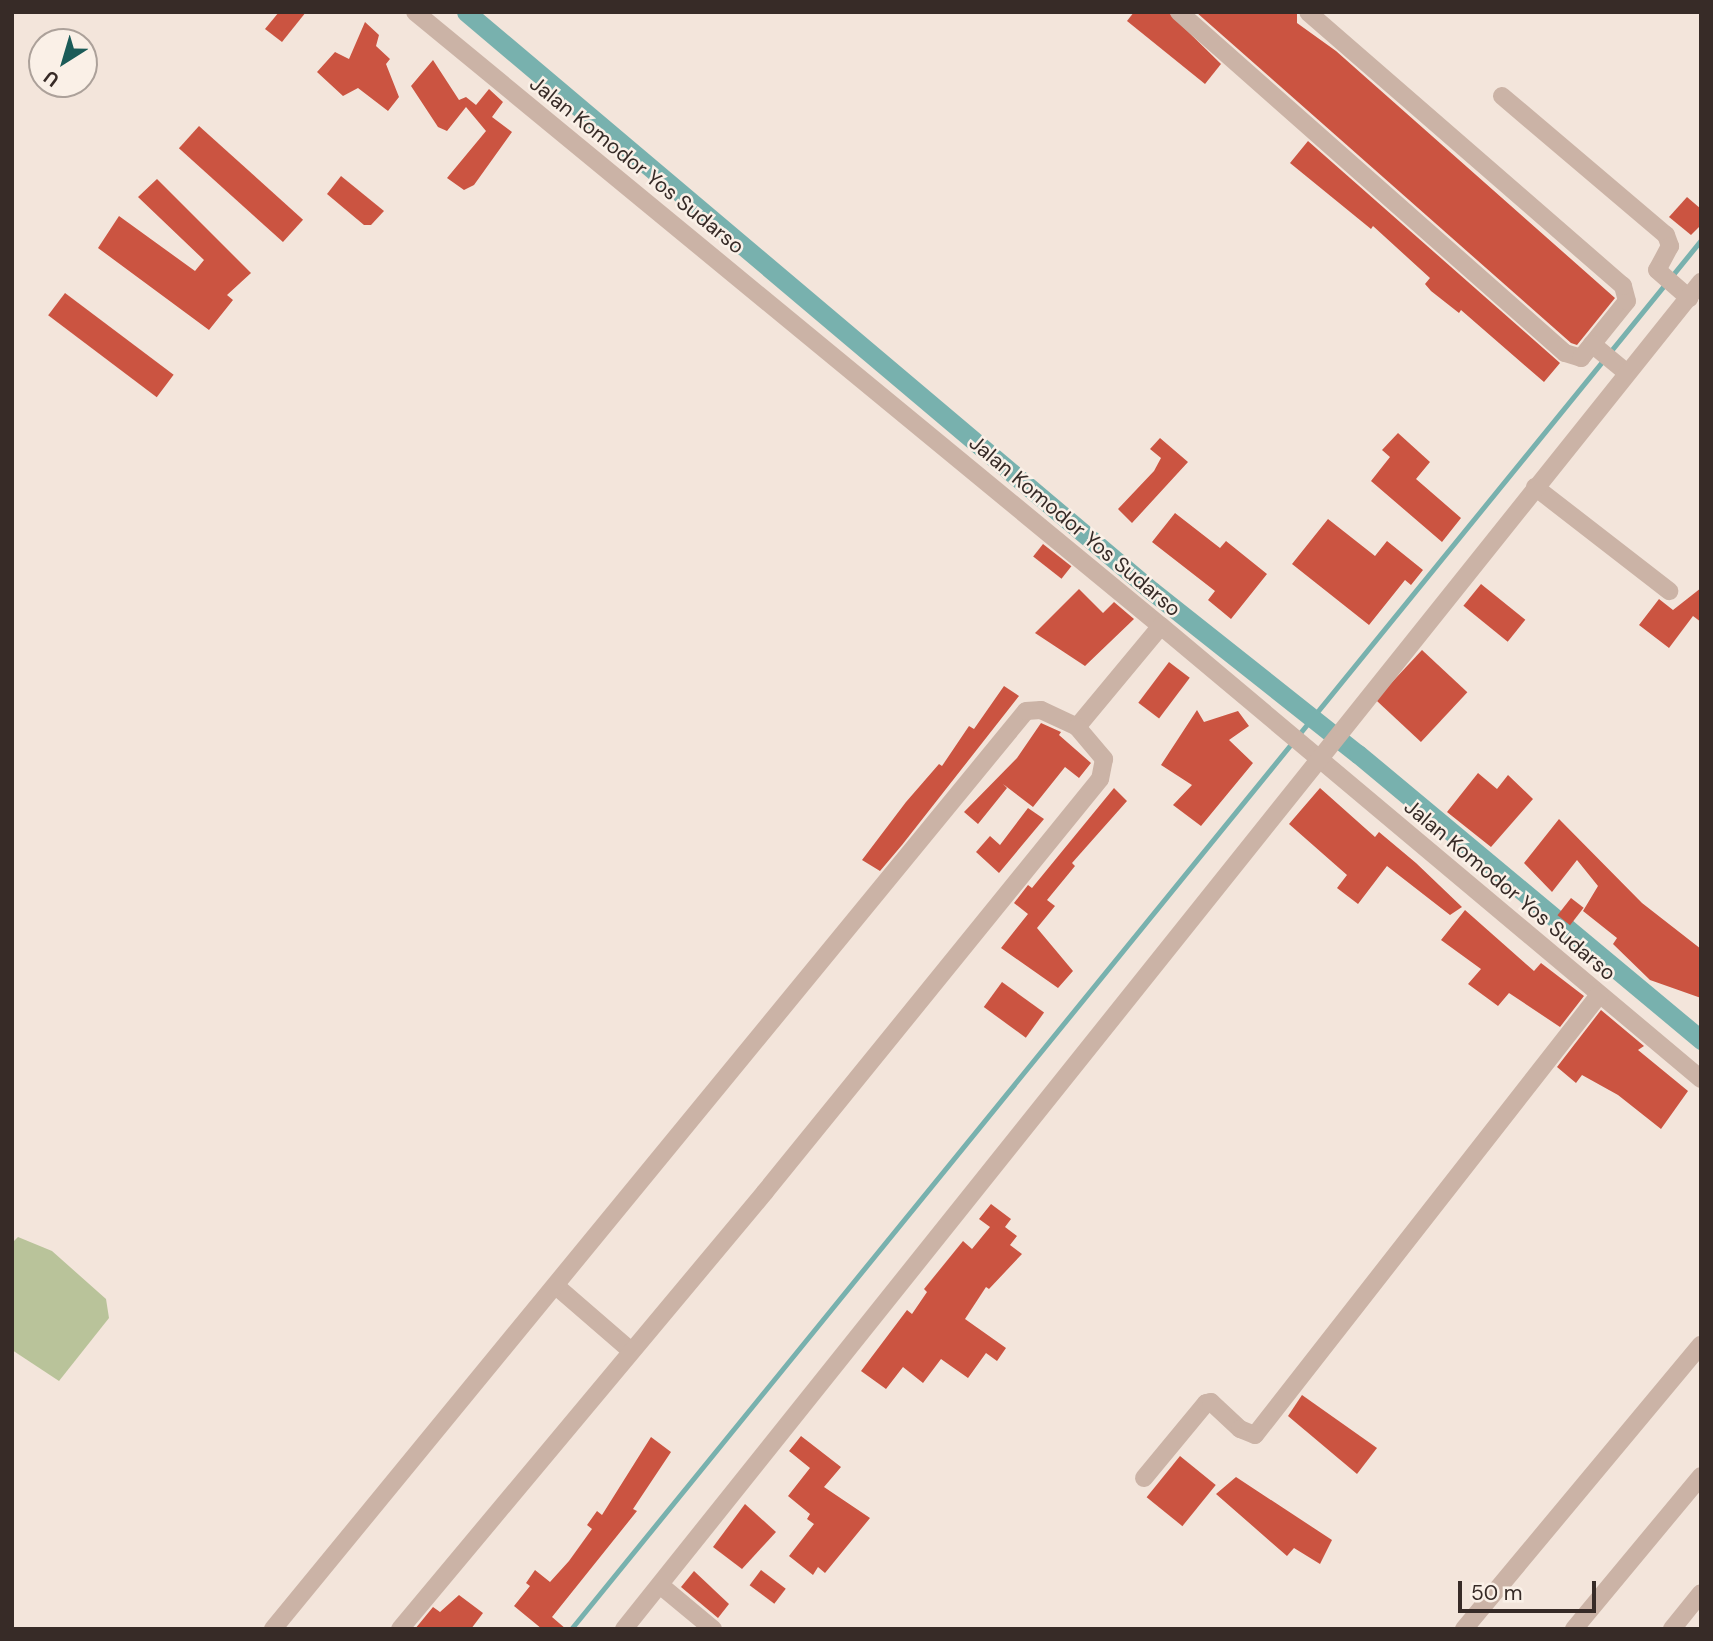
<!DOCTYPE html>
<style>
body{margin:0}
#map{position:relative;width:1713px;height:1641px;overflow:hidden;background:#f3e5db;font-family:"DM Sans",sans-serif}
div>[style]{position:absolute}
.green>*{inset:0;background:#b9c39a}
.stream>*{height:5px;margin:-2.5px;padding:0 2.5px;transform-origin:2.5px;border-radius:2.5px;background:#78b1ae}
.canal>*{height:19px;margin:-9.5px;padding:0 9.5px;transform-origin:9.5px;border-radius:9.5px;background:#78b1ae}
.building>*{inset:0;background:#cb5441;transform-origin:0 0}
.minor>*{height:18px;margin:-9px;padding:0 9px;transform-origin:9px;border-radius:9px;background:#cbb3a6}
span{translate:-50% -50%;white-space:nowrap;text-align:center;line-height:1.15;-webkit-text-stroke:5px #faf0e7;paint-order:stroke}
.street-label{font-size:21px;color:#372b27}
.frame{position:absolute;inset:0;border:14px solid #372b27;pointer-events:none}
.north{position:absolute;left:28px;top:28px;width:70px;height:70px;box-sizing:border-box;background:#faf0e7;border:2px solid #aca19a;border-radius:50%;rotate:217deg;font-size:19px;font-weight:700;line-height:28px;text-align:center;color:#372b27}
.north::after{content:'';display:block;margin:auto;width:24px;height:32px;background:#1b5b58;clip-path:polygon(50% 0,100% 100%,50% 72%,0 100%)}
.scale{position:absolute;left:1458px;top:1581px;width:138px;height:32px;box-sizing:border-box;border:4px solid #372b27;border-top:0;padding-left:9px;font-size:21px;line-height:24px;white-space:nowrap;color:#372b27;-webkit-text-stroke:5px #faf0e7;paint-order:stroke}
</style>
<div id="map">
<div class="green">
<i style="clip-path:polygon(18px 1237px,52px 1251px,106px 1299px,109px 1318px,59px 1381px,12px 1350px,12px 1243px)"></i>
</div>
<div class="stream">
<i style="left:571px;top:1629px;width:1791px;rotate:-50.87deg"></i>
</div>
<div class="canal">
<i style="left:466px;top:12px;width:898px;rotate:40.17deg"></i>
<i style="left:1152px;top:591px;width:263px;rotate:38.4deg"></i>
<i style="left:1358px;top:754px;width:447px;rotate:39.8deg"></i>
</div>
<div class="building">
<i style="clip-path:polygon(279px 12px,306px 12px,282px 42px,265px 29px)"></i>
<i style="clip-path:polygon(1134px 12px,1168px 12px,1221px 64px,1205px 84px,1127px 21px)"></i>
<i style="clip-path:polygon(1196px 12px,1297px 12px,1297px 23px,1336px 51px,1615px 298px,1577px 345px,1571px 343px)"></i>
<i style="clip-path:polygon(365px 22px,379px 35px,376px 46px,390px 59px,386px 64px,399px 97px,388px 111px,358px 88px,343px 96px,317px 72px,335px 52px,349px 59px)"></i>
<i style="clip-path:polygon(433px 60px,459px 100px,466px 97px,476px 105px,489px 89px,503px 102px,492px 117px,512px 132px,474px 185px,464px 190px,447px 178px,486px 131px,466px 107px,447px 131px,438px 127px,411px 86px)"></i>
<i style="left:199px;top:126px;width:140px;height:30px;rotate:42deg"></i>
<i style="clip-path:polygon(1308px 141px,1560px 363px,1544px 382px,1461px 310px,1459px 313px,1431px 291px,1425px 284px,1430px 278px,1373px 226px,1371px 229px,1290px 163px)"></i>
<i style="clip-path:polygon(341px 176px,384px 211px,371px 225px,364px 225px,327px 194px)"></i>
<i style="clip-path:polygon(157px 179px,251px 273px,227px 295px,233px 300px,209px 330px,98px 248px,119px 216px,195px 271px,204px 260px,138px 197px)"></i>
<i style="clip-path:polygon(1687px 197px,1701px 209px,1701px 225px,1691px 235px,1669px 217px)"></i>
<i style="left:65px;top:293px;width:136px;height:28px;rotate:37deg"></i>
<i style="clip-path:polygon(1398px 433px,1430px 462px,1416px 479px,1461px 518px,1442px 542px,1371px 481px,1390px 457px,1382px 450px)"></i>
<i style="clip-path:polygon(1160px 438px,1188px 462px,1132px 523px,1118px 509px,1154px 471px,1161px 458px,1150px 449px)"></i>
<i style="clip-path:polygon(1175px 513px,1220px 548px,1226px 541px,1267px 574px,1231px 619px,1208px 600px,1215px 591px,1152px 542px)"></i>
<i style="clip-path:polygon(1328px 519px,1375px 556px,1387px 541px,1423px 570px,1411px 585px,1405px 580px,1369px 625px,1292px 564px)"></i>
<i style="left:1043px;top:544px;width:36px;height:16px;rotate:38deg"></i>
<i style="left:1481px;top:584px;width:57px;height:28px;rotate:39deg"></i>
<i style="clip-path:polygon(1701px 588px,1701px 622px,1693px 616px,1669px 648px,1639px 625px,1659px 599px,1673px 610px)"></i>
<i style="clip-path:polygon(1079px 589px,1103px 613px,1114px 602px,1134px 619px,1085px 666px,1035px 633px)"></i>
<i style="left:1422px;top:650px;width:62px;height:68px;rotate:43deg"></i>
<i style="left:1169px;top:662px;width:26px;height:51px;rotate:37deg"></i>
<i style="clip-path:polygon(1004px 686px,1019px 696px,902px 845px,880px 871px,862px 860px,906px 802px,939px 764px,942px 766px,969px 726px,974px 729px)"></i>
<i style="clip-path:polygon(1197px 710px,1204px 722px,1238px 711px,1249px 726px,1229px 740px,1253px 763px,1201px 826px,1173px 805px,1192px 785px,1161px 765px)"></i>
<i style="clip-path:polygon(1041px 723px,1061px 732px,1059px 735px,1091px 763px,1079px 778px,1065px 767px,1033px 807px,1003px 784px,1007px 788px,978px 824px,964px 812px,1017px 758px)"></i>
<i style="clip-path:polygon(1478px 773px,1497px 789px,1508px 775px,1533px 799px,1491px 847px,1447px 812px)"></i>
<i style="clip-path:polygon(1114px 788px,1127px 801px,1072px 863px,1075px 866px,1047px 900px,1055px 906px,1037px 928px,1073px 971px,1058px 988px,1001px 948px,1028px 914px,1014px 903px,1028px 885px,1032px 888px)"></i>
<i style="clip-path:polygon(1320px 788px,1375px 837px,1379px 832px,1416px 863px,1462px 907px,1450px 915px,1387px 866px,1358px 904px,1337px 888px,1347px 875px,1289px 824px)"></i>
<i style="clip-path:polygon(1028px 808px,1044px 819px,999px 873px,976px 852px,990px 836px,1000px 845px)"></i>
<i style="clip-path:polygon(1559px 819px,1642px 903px,1701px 949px,1701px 998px,1650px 980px,1613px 944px,1617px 938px,1583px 911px,1598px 886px,1577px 860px,1552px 892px,1524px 863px)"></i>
<i style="left:1571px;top:898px;width:16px;height:22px;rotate:38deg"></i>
<i style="clip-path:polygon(1465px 910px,1534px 971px,1541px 963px,1584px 996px,1560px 1027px,1509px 993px,1498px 1006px,1468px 984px,1481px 969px,1441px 940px)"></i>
<i style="left:1002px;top:982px;width:52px;height:31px;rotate:36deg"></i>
<i style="clip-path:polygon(1601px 1010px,1644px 1046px,1638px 1050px,1688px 1091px,1661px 1129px,1618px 1095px,1582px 1075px,1576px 1083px,1557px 1067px)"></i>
<i style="clip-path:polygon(991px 1204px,1011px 1219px,1005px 1227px,1017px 1236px,1010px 1245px,1022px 1254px,989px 1289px,986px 1287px,965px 1319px,1006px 1348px,997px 1361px,986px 1353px,968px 1378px,941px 1359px,923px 1383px,903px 1367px,886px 1389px,861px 1371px,907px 1310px,912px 1314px,927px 1292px,924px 1289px,963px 1241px,972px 1249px,990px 1227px,979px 1219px)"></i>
<i style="clip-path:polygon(1302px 1395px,1377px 1448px,1357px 1474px,1288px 1416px)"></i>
<i style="clip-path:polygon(801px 1436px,841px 1467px,824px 1487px,870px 1518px,825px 1573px,818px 1567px,813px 1575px,789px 1556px,814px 1524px,807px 1519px,810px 1514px,788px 1496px,810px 1468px,789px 1451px)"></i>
<i style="clip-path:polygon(651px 1437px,671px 1452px,633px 1509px,637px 1511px,552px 1617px,566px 1629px,542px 1629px,514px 1606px,530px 1586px,526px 1583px,535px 1570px,550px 1582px,569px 1561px,592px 1529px,587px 1525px,597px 1511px,602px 1515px)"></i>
<i style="left:1180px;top:1456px;width:46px;height:53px;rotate:39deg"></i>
<i style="clip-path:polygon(1236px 1477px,1332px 1540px,1320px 1564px,1294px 1548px,1287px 1556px,1216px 1494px)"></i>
<i style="clip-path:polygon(745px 1504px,776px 1532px,742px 1569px,713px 1547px)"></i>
<i style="left:761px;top:1570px;width:31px;height:19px;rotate:37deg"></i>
<i style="clip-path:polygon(694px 1571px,729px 1604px,718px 1618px,681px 1587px)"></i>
<i style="clip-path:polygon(459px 1595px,483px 1613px,471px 1629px,415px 1629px,433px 1607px,440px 1612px)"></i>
</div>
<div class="minor">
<i style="left:415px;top:12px;width:966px;rotate:39.46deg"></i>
<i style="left:1161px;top:626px;width:705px;rotate:39.99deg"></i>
<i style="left:1179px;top:12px;width:515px;rotate:41.46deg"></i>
<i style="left:1565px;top:353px;width:17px;rotate:17deg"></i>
<i style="left:1581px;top:358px;width:73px;rotate:-51.1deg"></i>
<i style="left:1627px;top:301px;width:16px;rotate:-105deg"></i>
<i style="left:1623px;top:286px;width:417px;rotate:-139deg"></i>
<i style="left:1502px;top:96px;width:215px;rotate:40.3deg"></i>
<i style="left:1666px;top:235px;width:12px;rotate:70deg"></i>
<i style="left:1670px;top:246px;width:27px;rotate:118deg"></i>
<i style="left:1657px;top:270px;width:43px;rotate:41.2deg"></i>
<i style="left:1592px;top:344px;width:45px;rotate:39.6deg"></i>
<i style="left:1535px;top:487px;width:170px;rotate:37.8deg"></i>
<i style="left:1077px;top:727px;width:131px;rotate:-50.3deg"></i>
<i style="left:556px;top:1286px;width:99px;rotate:40.9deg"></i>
<i style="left:1144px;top:1478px;width:97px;rotate:-50.4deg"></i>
<i style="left:1206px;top:1403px;width:5px;rotate:-11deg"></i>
<i style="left:1211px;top:1402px;width:40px;rotate:43deg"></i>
<i style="left:1240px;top:1429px;width:16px;rotate:22deg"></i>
<i style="left:1255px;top:1435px;width:559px;rotate:-51.98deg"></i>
<i style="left:660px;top:1585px;width:69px;rotate:39.7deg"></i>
<i style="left:273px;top:1629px;width:1187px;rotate:-50.64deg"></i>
<i style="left:1026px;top:711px;width:15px;rotate:-4deg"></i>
<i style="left:1041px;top:710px;width:40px;rotate:25deg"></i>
<i style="left:1077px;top:727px;width:42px;rotate:49.8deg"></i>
<i style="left:1104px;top:759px;width:20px;rotate:101deg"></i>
<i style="left:1100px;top:779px;width:532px;rotate:129.05deg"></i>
<i style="left:765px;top:1192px;width:569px;rotate:129.87deg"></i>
<i style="left:624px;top:1629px;width:1725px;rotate:-51.36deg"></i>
<i style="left:1464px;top:1629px;width:370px;rotate:-50.2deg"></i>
<i style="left:1574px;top:1629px;width:199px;rotate:-50.3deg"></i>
<i style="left:1672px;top:1629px;width:46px;rotate:-51.1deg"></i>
</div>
<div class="street-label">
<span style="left:637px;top:165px;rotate:39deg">Jalan Komodor Yos Sudarso</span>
<span style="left:1075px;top:526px;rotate:40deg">Jalan Komodor Yos Sudarso</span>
<span style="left:1510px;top:890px;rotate:40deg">Jalan Komodor Yos Sudarso</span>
</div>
<div class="frame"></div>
<div class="north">U</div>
<div class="scale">50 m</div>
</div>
